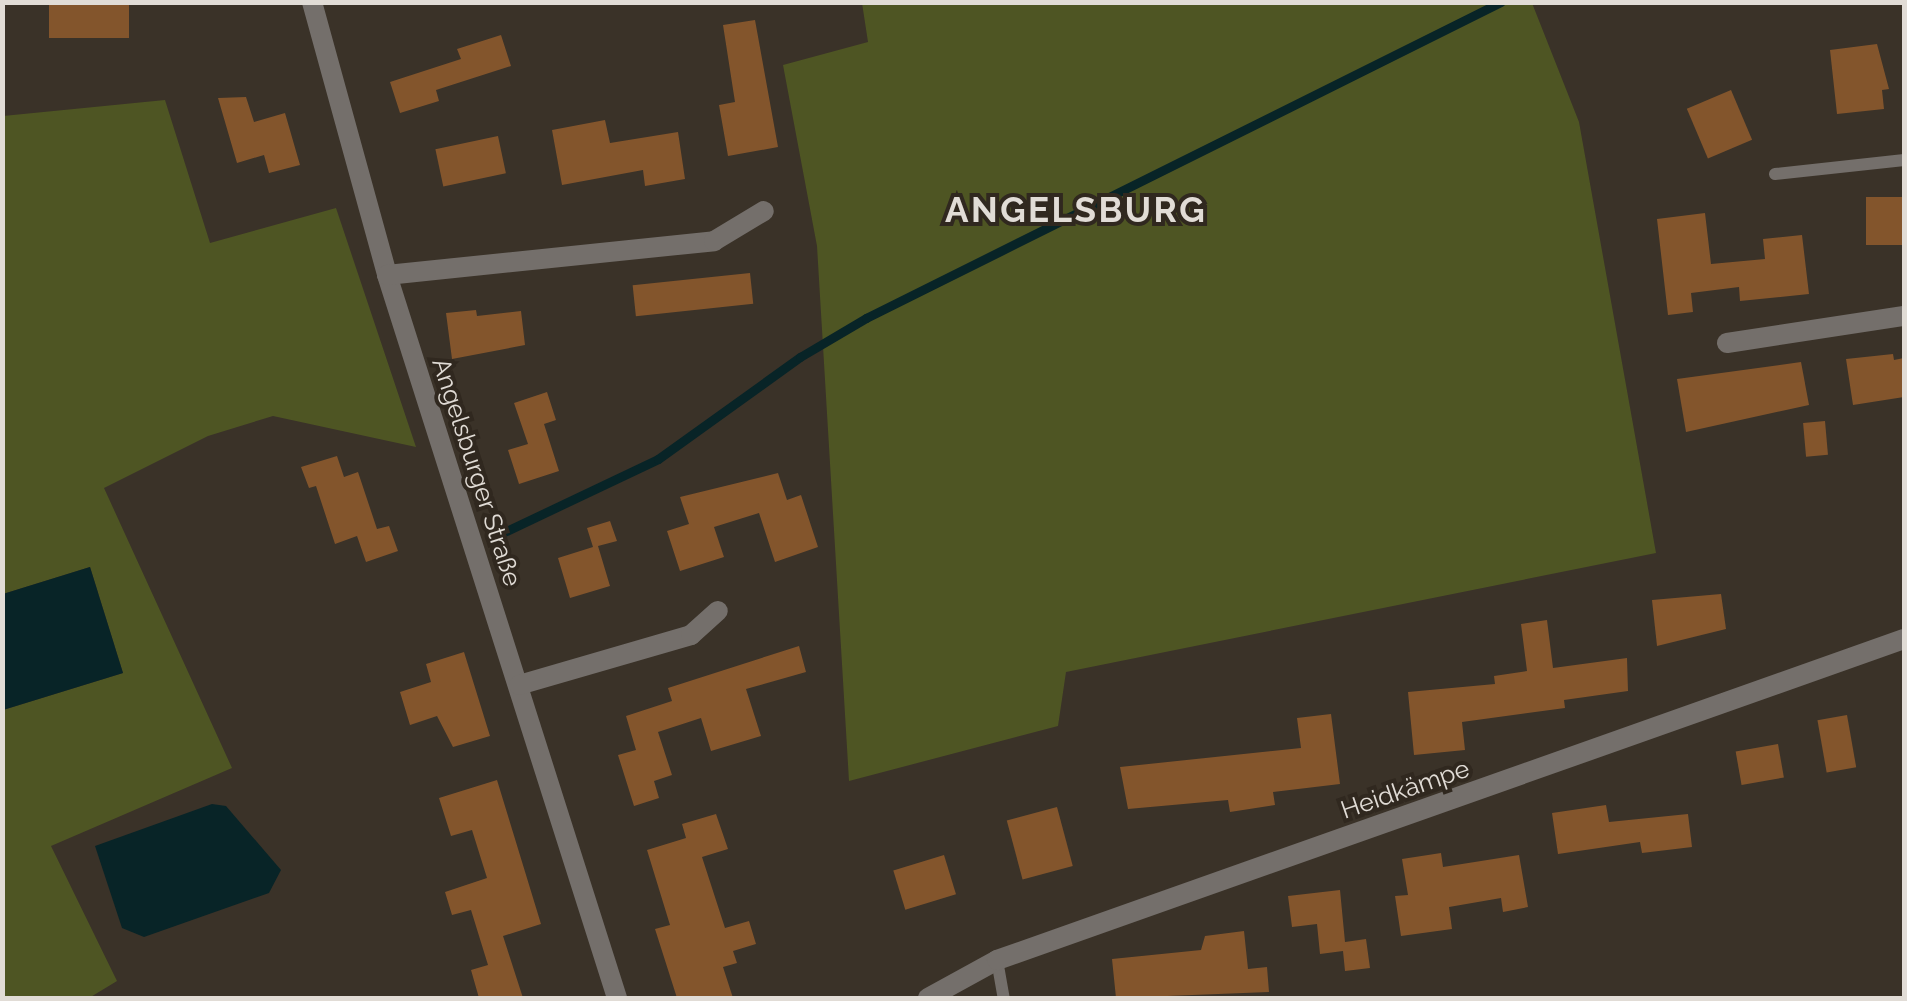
<!DOCTYPE html>
<meta charset="utf-8">
<style>
body{margin:0}
#map{position:relative;width:1907px;height:1001px;overflow:hidden;background:#3a3228;font-family:Raleway,sans-serif}
div>[style]{position:absolute}
.green>*{inset:0;background:#4e5523}
.water>*{inset:0;background:#082427}
.stream>*{height:9px;margin:-4.5px;padding:0 4.5px;transform-origin:4.5px;border-radius:4.5px;background:#082427}
.building>*{inset:0;background:#83552c;transform-origin:0 0}
.service>*{height:12px;margin:-6px;padding:0 6px;transform-origin:6px;border-radius:6px;background:#746f6b}
.minor>*{height:20px;margin:-10px;padding:0 10px;transform-origin:10px;border-radius:10px;background:#746f6b}
span{translate:-50% -50%;white-space:nowrap;text-align:center;line-height:1.15;-webkit-text-stroke:8px #30281f;paint-order:stroke}
.street-label{font-size:25px;color:#e1dcd6}
.district-label{font-size:35px;color:#e1dcd6;font-weight:700;letter-spacing:2.5px}
.frame{position:absolute;inset:0;border:5px solid #e1dcd6;pointer-events:none}
</style>
<div id="map">
<div class="green">
<i style="clip-path:polygon(862px 3px,1532px 3px,1579px 122px,1656px 553px,1066px 672px,1058px 726px,849px 781px,817px 246px,783px 65px,868px 42px)"></i>
<i style="clip-path:polygon(165px 100px,210px 243px,336px 208px,416px 447px,273px 416px,208px 436px,104px 488px,232px 768px,51px 846px,117px 981px,89px 998px,3px 998px,3px 710px,123px 673px,90px 567px,3px 594px,3px 116px)"></i>
</div>
<div class="water">
<i style="clip-path:polygon(90px 567px,123px 673px,3px 710px,3px 594px)"></i>
<i style="clip-path:polygon(212px 804px,226px 806px,281px 870px,269px 893px,144px 937px,122px 928px,95px 846px)"></i>
</div>
<div class="stream">
<i style="left:498px;top:535px;width:177px;rotate:-25.4deg"></i>
<i style="left:658px;top:459px;width:175px;rotate:-35.7deg"></i>
<i style="left:800px;top:357px;width:77px;rotate:-30.6deg"></i>
<i style="left:866px;top:318px;width:709px;rotate:-26.46deg"></i>
</div>
<div class="building">
<i style="left:49px;top:2px;width:80px;height:36px"></i>
<i style="clip-path:polygon(755px 20px,778px 147px,728px 156px,719px 105px,735px 102px,723px 25px)"></i>
<i style="clip-path:polygon(501px 35px,511px 66px,436px 90px,439px 101px,400px 113px,390px 82px,461px 59px,457px 49px)"></i>
<i style="clip-path:polygon(1877px 44px,1889px 89px,1882px 90px,1884px 109px,1837px 114px,1830px 50px)"></i>
<i style="left:1731px;top:90px;width:54px;height:48px;rotate:67deg"></i>
<i style="clip-path:polygon(246px 97px,254px 122px,285px 113px,300px 165px,269px 173px,264px 155px,237px 163px,218px 98px)"></i>
<i style="clip-path:polygon(605px 120px,610px 143px,678px 132px,685px 179px,645px 186px,643px 170px,562px 185px,552px 130px)"></i>
<i style="left:498px;top:136px;width:38px;height:64px;rotate:78deg"></i>
<i style="left:1904px;top:197px;width:48px;height:38px;rotate:90deg"></i>
<i style="clip-path:polygon(1705px 213px,1711px 264px,1765px 259px,1763px 239px,1802px 235px,1809px 294px,1740px 301px,1739px 287px,1691px 293px,1693px 312px,1668px 315px,1657px 219px)"></i>
<i style="left:750px;top:273px;width:31px;height:118px;rotate:84deg"></i>
<i style="clip-path:polygon(476px 310px,477px 316px,521px 311px,525px 345px,452px 359px,446px 313px)"></i>
<i style="clip-path:polygon(1893px 354px,1894px 360px,1904px 358px,1904px 397px,1853px 405px,1846px 359px)"></i>
<i style="clip-path:polygon(1801px 362px,1809px 405px,1686px 432px,1677px 379px)"></i>
<i style="clip-path:polygon(547px 392px,556px 420px,544px 424px,559px 471px,519px 484px,508px 450px,528px 444px,514px 403px)"></i>
<i style="left:1825px;top:421px;width:34px;height:22px;rotate:85deg"></i>
<i style="clip-path:polygon(337px 456px,344px 477px,358px 472px,377px 529px,389px 526px,398px 551px,366px 562px,357px 536px,335px 544px,316px 486px,309px 488px,301px 467px)"></i>
<i style="clip-path:polygon(778px 473px,787px 500px,801px 495px,818px 547px,775px 562px,759px 513px,714px 527px,724px 557px,680px 571px,667px 531px,689px 524px,680px 497px)"></i>
<i style="clip-path:polygon(610px 521px,617px 541px,598px 546px,610px 586px,570px 598px,558px 558px,593px 547px,587px 528px)"></i>
<i style="clip-path:polygon(1721px 594px,1726px 629px,1657px 646px,1652px 600px)"></i>
<i style="clip-path:polygon(1547px 620px,1553px 668px,1627px 658px,1628px 691px,1564px 700px,1565px 708px,1462px 722px,1465px 750px,1414px 755px,1408px 692px,1495px 684px,1494px 676px,1527px 671px,1521px 624px)"></i>
<i style="clip-path:polygon(799px 646px,806px 672px,746px 689px,761px 736px,711px 751px,701px 718px,658px 732px,672px 775px,654px 781px,659px 798px,634px 806px,618px 755px,636px 750px,626px 716px,672px 701px,668px 688px)"></i>
<i style="clip-path:polygon(464px 652px,490px 736px,453px 747px,437px 716px,410px 725px,400px 692px,431px 682px,426px 664px)"></i>
<i style="clip-path:polygon(1331px 714px,1340px 784px,1273px 792px,1275px 805px,1230px 812px,1228px 800px,1128px 809px,1120px 767px,1301px 748px,1297px 718px)"></i>
<i style="left:1847px;top:715px;width:53px;height:30px;rotate:80deg"></i>
<i style="left:1778px;top:744px;width:34px;height:43px;rotate:80deg"></i>
<i style="clip-path:polygon(497px 780px,541px 924px,503px 936px,523px 998px,479px 998px,471px 970px,488px 965px,471px 910px,452px 915px,445px 892px,487px 878px,472px 830px,451px 836px,439px 798px)"></i>
<i style="clip-path:polygon(1606px 805px,1609px 822px,1688px 814px,1692px 847px,1642px 853px,1640px 842px,1558px 854px,1552px 813px)"></i>
<i style="left:1057px;top:807px;width:61px;height:52px;rotate:75deg"></i>
<i style="clip-path:polygon(716px 814px,728px 849px,702px 857px,725px 928px,749px 921px,756px 944px,733px 951px,737px 963px,723px 967px,733px 998px,677px 998px,655px 929px,670px 925px,647px 850px,686px 838px,682px 824px)"></i>
<i style="clip-path:polygon(1441px 853px,1443px 867px,1519px 855px,1528px 907px,1503px 912px,1501px 898px,1449px 907px,1452px 929px,1401px 936px,1395px 896px,1408px 895px,1402px 859px)"></i>
<i style="left:944px;top:855px;width:41px;height:53px;rotate:73deg"></i>
<i style="clip-path:polygon(1340px 890px,1345px 942px,1366px 939px,1370px 968px,1345px 971px,1343px 951px,1320px 954px,1317px 924px,1292px 927px,1288px 896px)"></i>
<i style="clip-path:polygon(1244px 931px,1248px 969px,1267px 967px,1269px 992px,1116px 998px,1112px 959px,1201px 950px,1205px 936px)"></i>
</div>
<div class="service">
<i style="left:1775px;top:174px;width:130px;rotate:-6.2deg"></i>
<i style="left:997px;top:960px;width:39px;rotate:80deg"></i>
</div>
<div class="minor">
<i style="left:312px;top:2px;width:283px;rotate:74.6deg"></i>
<i style="left:387px;top:275px;width:759px;rotate:72.35deg"></i>
<i style="left:387px;top:275px;width:329px;rotate:-5.9deg"></i>
<i style="left:714px;top:241px;width:58px;rotate:-31deg"></i>
<i style="left:1727px;top:343px;width:179px;rotate:-8.7deg"></i>
<i style="left:519px;top:685px;width:179px;rotate:-16.2deg"></i>
<i style="left:691px;top:635px;width:36px;rotate:-42deg"></i>
<i style="left:928px;top:998px;width:79px;rotate:-28.8deg"></i>
<i style="left:997px;top:960px;width:962px;rotate:-19.49deg"></i>
</div>
<div class="street-label">
<span style="left:477px;top:472px;rotate:72deg">Angelsburger Straße</span>
<span style="left:1405px;top:789px;rotate:-19deg">Heidkämpe</span>
</div>
<div class="district-label">
<span style="left:1076px;top:210px">ANGELSBURG</span>
</div>
<div class="frame"></div>
</div>
